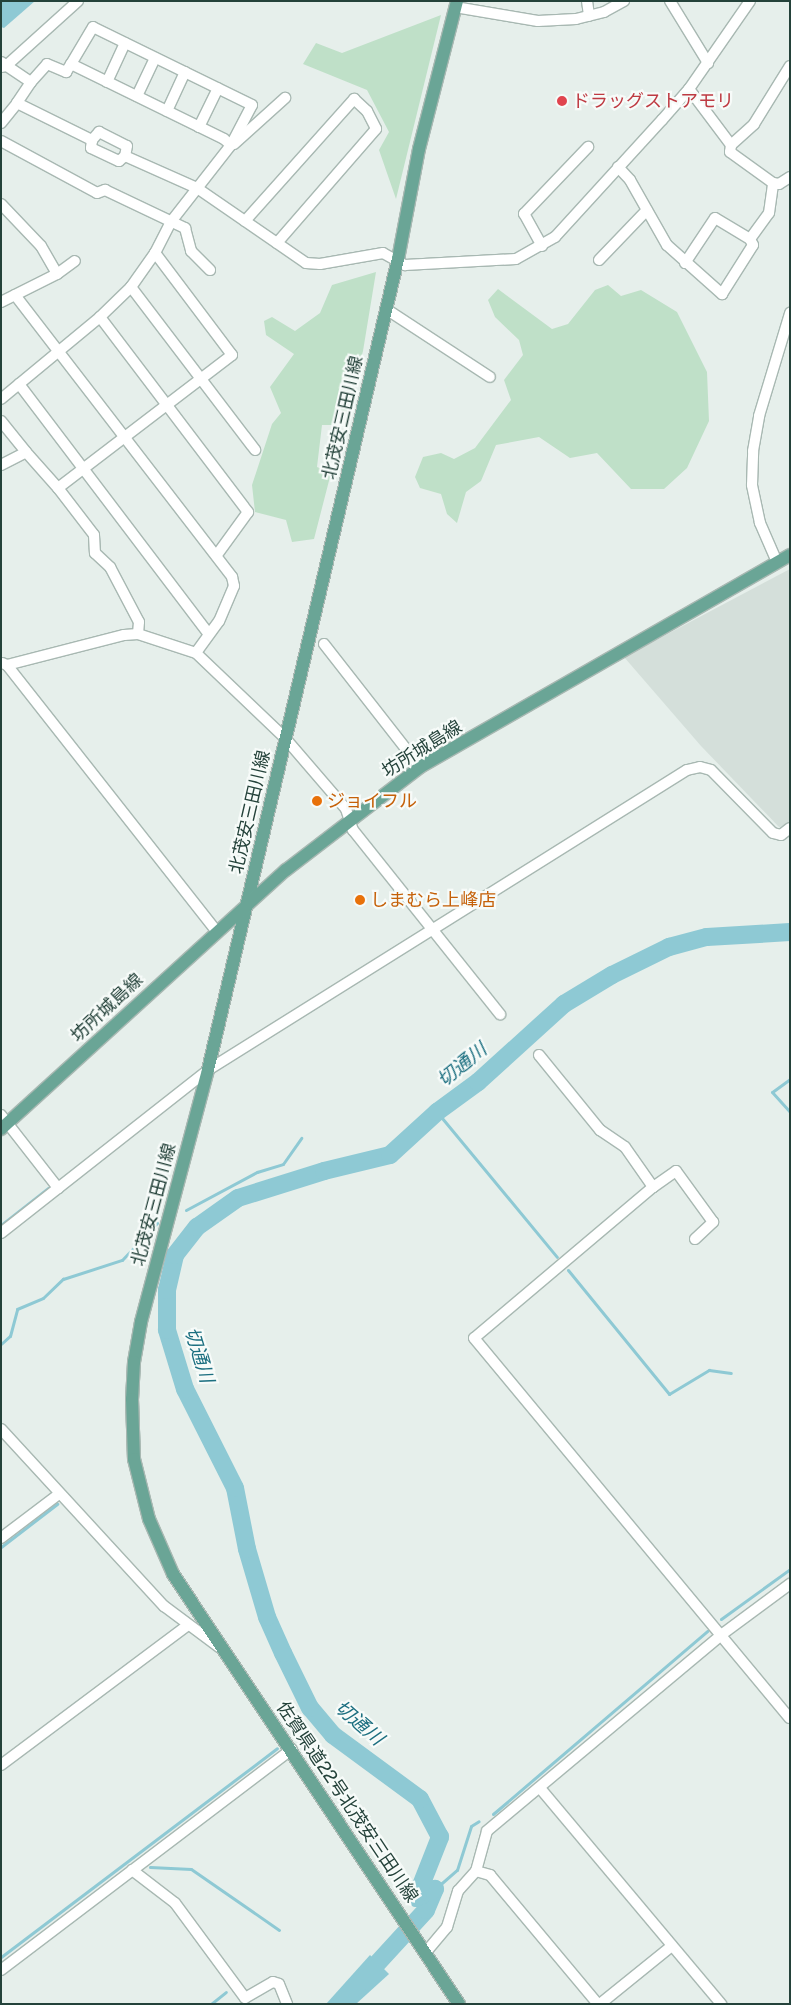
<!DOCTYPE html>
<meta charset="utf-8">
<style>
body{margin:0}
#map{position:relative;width:791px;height:2005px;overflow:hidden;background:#e6efeb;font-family:"Public Sans","Noto Sans JP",sans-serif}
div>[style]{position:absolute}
.built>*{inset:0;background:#d4dfda}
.green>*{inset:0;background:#bfe0c8}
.water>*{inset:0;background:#8ec9d4}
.stream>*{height:3px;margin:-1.5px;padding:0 1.5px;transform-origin:1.5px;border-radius:1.5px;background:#8ec9d4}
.river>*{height:18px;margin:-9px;padding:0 9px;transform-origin:9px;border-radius:9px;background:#8ec9d4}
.roads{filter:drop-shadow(1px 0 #a8b8b2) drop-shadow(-1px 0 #a8b8b2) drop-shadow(0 1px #a8b8b2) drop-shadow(0 -1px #a8b8b2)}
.minor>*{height:10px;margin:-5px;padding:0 5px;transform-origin:5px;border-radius:5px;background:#fff}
.major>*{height:12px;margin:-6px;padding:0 6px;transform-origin:6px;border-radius:6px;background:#6aa596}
.dots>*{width:14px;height:14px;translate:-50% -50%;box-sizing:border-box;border:2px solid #f7fbf9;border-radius:50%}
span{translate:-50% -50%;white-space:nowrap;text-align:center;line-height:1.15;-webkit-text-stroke:4.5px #f7fbf9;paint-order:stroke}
.health-label{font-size:18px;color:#be3a42}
.left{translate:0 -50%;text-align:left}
.street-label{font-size:18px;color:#24423a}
.food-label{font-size:18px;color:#c56008}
.water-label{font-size:19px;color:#1c6f80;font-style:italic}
.frame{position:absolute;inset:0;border:2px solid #24423a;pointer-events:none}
</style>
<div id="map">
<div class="built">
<i style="clip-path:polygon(790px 569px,790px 825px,779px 827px,701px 746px,624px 657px)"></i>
</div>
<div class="green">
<i style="clip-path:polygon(441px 15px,396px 199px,379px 150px,389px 132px,367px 90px,303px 64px,316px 43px,342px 53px)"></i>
<i style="clip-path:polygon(376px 272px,363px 351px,343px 425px,322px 425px,317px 467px,331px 473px,314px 539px,292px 542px,286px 520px,255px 512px,252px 485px,272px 424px,281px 413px,270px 387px,294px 354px,266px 335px,264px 321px,272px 317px,295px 331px,320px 313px,332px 285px)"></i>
<i style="clip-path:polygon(608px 285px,621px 296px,641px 290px,677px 312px,707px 372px,709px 421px,687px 468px,664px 489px,631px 489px,597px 453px,570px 458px,539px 437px,496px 445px,481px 481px,466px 492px,457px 523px,447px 514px,441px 494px,420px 488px,415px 477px,423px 457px,441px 453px,454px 459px,475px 448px,511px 400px,504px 380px,523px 355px,519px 340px,495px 317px,488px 300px,498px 289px,552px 329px,568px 324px,595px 290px)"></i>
</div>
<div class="water">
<i style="clip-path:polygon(1px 1px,35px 1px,4px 28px,1px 27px)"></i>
<i style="clip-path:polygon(370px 1955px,389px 1974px,356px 2004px,326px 2004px)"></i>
</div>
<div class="stream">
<i style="left:790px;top:1079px;width:22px;rotate:144deg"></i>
<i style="left:772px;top:1092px;width:27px;rotate:48deg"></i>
<i style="left:437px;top:1112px;width:188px;rotate:50.4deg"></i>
<i style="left:186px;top:1210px;width:81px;rotate:-28.2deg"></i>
<i style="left:257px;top:1172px;width:27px;rotate:-17deg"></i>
<i style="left:283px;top:1164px;width:32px;rotate:-55deg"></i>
<i style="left:1px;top:1225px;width:60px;rotate:-38.2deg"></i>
<i style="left:568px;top:1270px;width:160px;rotate:50.8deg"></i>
<i style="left:669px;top:1394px;width:47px;rotate:-31deg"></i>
<i style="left:709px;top:1370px;width:22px;rotate:8deg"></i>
<i style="left:1px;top:1344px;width:12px;rotate:-42deg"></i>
<i style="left:10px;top:1336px;width:28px;rotate:-75deg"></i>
<i style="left:17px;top:1309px;width:28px;rotate:-23deg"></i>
<i style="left:43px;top:1298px;width:28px;rotate:-44deg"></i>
<i style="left:63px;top:1279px;width:62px;rotate:-17.9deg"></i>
<i style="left:122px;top:1260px;width:51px;rotate:-46.6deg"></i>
<i style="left:1px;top:1547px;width:71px;rotate:-37.5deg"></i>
<i style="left:721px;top:1619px;width:85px;rotate:-35.9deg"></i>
<i style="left:493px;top:1814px;width:282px;rotate:-40.5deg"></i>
<i style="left:150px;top:1867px;width:41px;rotate:2.8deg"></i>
<i style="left:191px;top:1869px;width:107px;rotate:34.7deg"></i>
<i style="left:435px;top:1889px;width:29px;rotate:-41deg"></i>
<i style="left:457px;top:1870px;width:46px;rotate:-72.3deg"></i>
<i style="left:471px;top:1826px;width:9px;rotate:-32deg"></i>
<i style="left:1px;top:1957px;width:346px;rotate:-37.1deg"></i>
<i style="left:211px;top:2004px;width:19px;rotate:-39deg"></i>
</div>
<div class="river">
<i style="left:340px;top:2004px;width:127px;rotate:-47.5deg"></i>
<i style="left:426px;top:1910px;width:23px;rotate:-67deg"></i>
<i style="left:435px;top:1889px;width:21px;rotate:155deg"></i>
<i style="left:416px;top:1898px;width:66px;rotate:-68.5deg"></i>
<i style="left:440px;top:1837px;width:43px;rotate:-117.8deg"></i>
<i style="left:420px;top:1799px;width:108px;rotate:-143.7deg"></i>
<i style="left:333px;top:1735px;width:35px;rotate:-130deg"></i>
<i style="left:310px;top:1708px;width:61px;rotate:-116.1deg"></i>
<i style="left:283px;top:1653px;width:39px;rotate:-114deg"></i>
<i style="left:267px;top:1617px;width:71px;rotate:-106.4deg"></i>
<i style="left:247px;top:1549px;width:62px;rotate:-101.1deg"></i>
<i style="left:235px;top:1488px;width:111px;rotate:-116.8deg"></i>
<i style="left:185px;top:1389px;width:62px;rotate:-107deg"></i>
<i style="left:167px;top:1330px;width:40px;rotate:-90deg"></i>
<i style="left:167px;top:1290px;width:36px;rotate:-77deg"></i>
<i style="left:175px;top:1255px;width:36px;rotate:-52deg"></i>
<i style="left:197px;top:1227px;width:50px;rotate:-35.3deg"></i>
<i style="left:238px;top:1198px;width:90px;rotate:-17.4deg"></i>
<i style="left:324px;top:1171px;width:68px;rotate:-13.6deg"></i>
<i style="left:390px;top:1155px;width:64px;rotate:-42.5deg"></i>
<i style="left:437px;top:1112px;width:51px;rotate:-36.2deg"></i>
<i style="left:478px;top:1082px;width:116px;rotate:-42.2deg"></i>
<i style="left:564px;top:1004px;width:56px;rotate:-31.1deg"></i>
<i style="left:612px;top:975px;width:64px;rotate:-26.2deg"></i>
<i style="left:669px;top:947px;width:39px;rotate:-15deg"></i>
<i style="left:707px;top:937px;width:83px;rotate:-3.4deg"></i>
</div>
<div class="roads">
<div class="minor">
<i style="left:587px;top:1px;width:15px;rotate:82deg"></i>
<i style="left:670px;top:1px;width:73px;rotate:58.5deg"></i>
<i style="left:455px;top:7px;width:84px;rotate:9.6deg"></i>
<i style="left:538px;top:21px;width:38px;rotate:-3deg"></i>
<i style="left:576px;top:19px;width:29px;rotate:-14deg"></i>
<i style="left:604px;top:12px;width:23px;rotate:-29deg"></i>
<i style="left:1px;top:62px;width:36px;rotate:34deg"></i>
<i style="left:31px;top:82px;width:25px;rotate:124deg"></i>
<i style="left:17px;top:103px;width:84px;rotate:26.3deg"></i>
<i style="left:92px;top:140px;width:8px;rotate:97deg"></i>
<i style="left:91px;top:148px;width:31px;rotate:25deg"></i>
<i style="left:119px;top:161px;width:8px;rotate:-40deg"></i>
<i style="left:125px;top:156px;width:79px;rotate:24deg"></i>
<i style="left:197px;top:188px;width:132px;rotate:34.5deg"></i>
<i style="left:306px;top:263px;width:14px;rotate:4deg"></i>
<i style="left:320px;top:264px;width:64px;rotate:-9.9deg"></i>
<i style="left:383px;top:253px;width:25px;rotate:29deg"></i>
<i style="left:405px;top:265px;width:111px;rotate:-3.1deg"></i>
<i style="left:516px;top:259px;width:45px;rotate:-29.4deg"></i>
<i style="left:555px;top:237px;width:159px;rotate:-47.6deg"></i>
<i style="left:662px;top:120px;width:41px;rotate:-48.9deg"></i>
<i style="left:689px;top:89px;width:107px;rotate:-55.3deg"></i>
<i style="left:1px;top:67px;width:5px;rotate:-11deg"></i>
<i style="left:6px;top:66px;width:97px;rotate:-42.1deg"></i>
<i style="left:31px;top:82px;width:24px;rotate:-48deg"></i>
<i style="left:47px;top:64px;width:21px;rotate:23deg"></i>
<i style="left:66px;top:72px;width:9px;rotate:-58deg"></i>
<i style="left:71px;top:64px;width:170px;rotate:26.1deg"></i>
<i style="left:224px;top:139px;width:9px;rotate:41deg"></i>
<i style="left:107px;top:82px;width:43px;rotate:-65.2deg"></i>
<i style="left:689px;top:89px;width:70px;rotate:53.1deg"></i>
<i style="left:731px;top:145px;width:7px;rotate:98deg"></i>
<i style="left:730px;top:152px;width:53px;rotate:35.8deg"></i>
<i style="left:773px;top:183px;width:6px;rotate:9deg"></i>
<i style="left:779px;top:184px;width:13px;rotate:-32deg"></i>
<i style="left:137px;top:96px;width:42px;rotate:-64.7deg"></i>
<i style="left:167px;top:111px;width:43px;rotate:-65.2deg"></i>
<i style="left:1px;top:123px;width:26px;rotate:-51deg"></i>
<i style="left:199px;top:127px;width:43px;rotate:-64deg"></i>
<i style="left:92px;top:140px;width:11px;rotate:-49deg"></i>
<i style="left:99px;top:132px;width:31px;rotate:27deg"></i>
<i style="left:127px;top:146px;width:10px;rotate:101deg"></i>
<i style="left:1px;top:141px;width:109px;rotate:28.4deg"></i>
<i style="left:97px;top:193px;width:9px;rotate:-21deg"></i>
<i style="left:105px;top:190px;width:89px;rotate:25.4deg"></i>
<i style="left:185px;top:228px;width:24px;rotate:75deg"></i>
<i style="left:191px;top:251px;width:27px;rotate:45deg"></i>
<i style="left:234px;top:144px;width:69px;rotate:-42deg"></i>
<i style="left:731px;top:145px;width:31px;rotate:-42deg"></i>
<i style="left:754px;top:124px;width:68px;rotate:-58.2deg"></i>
<i style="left:618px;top:167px;width:18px;rotate:47deg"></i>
<i style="left:630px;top:180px;width:75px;rotate:60.4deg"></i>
<i style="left:667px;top:245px;width:74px;rotate:41.7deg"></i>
<i style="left:722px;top:294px;width:58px;rotate:-57.7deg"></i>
<i style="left:753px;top:245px;width:7px;rotate:-117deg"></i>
<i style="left:750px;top:239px;width:32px;rotate:-54deg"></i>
<i style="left:769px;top:213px;width:30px;rotate:-82deg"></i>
<i style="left:1px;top:204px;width:58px;rotate:46.4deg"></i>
<i style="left:41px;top:246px;width:32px;rotate:60deg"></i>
<i style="left:245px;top:221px;width:164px;rotate:-48.2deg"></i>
<i style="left:354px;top:99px;width:18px;rotate:43deg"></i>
<i style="left:367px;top:111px;width:20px;rotate:63deg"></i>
<i style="left:376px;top:129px;width:151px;rotate:131deg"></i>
<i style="left:542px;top:246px;width:37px;rotate:-119deg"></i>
<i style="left:524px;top:214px;width:93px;rotate:-46.3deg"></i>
<i style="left:599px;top:260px;width:69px;rotate:-46.2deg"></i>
<i style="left:685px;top:263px;width:54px;rotate:-56.3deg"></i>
<i style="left:715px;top:218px;width:41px;rotate:31deg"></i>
<i style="left:131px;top:287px;width:205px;rotate:52.7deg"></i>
<i style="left:15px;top:295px;width:356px;rotate:52.4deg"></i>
<i style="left:232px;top:577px;width:9px;rotate:77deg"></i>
<i style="left:234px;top:586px;width:38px;rotate:113deg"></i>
<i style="left:219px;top:621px;width:39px;rotate:126deg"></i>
<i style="left:1px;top:302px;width:63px;rotate:-26.6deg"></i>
<i style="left:57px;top:274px;width:22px;rotate:-36deg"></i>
<i style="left:386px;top:309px;width:124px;rotate:33.2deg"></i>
<i style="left:100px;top:317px;width:245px;rotate:52.8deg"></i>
<i style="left:248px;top:512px;width:54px;rotate:126deg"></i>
<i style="left:19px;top:384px;width:314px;rotate:52.8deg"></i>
<i style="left:1px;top:399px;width:129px;rotate:-39.6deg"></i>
<i style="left:100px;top:317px;width:43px;rotate:-44.1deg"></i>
<i style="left:131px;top:287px;width:42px;rotate:-54.8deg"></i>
<i style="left:155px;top:253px;width:34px;rotate:-63deg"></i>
<i style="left:170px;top:223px;width:99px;rotate:-52deg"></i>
<i style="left:231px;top:145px;width:45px;rotate:-62.3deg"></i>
<i style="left:252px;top:105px;width:177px;rotate:-153.9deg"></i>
<i style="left:93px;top:27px;width:43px;rotate:120.7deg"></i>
<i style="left:1px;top:421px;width:40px;rotate:51deg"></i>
<i style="left:1px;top:465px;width:28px;rotate:-27deg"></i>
<i style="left:26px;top:452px;width:48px;rotate:48.4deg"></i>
<i style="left:58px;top:488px;width:219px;rotate:-37.4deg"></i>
<i style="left:232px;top:355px;width:128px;rotate:-127deg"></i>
<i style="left:58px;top:488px;width:59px;rotate:52.5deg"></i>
<i style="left:94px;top:535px;width:18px;rotate:87deg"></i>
<i style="left:95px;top:553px;width:21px;rotate:43deg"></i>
<i style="left:110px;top:567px;width:62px;rotate:62.2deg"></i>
<i style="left:139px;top:622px;width:12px;rotate:95deg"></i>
<i style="left:777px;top:562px;width:43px;rotate:-113.6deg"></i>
<i style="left:760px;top:523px;width:39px;rotate:-102deg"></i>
<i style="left:752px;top:485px;width:34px;rotate:-88deg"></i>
<i style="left:753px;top:451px;width:36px;rotate:-80deg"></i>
<i style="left:759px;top:416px;width:108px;rotate:-73.2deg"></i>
<i style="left:324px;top:644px;width:156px;rotate:52deg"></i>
<i style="left:2px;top:663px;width:5px;rotate:22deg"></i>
<i style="left:7px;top:665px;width:338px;rotate:51.8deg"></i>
<i style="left:7px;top:665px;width:121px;rotate:-14.4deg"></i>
<i style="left:124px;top:635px;width:14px;rotate:-4deg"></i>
<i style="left:138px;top:634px;width:61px;rotate:18.1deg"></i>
<i style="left:196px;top:653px;width:123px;rotate:43.7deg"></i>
<i style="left:285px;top:738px;width:94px;rotate:49.3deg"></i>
<i style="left:346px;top:809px;width:22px;rotate:72deg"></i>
<i style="left:353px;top:830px;width:236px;rotate:51.4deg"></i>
<i style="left:539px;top:1055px;width:97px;rotate:50.9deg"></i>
<i style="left:600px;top:1130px;width:30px;rotate:34deg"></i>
<i style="left:625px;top:1147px;width:49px;rotate:55deg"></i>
<i style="left:1px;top:1115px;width:93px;rotate:52deg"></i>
<i style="left:1px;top:1233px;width:263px;rotate:-38.2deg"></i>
<i style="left:208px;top:1070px;width:565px;rotate:-32.06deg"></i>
<i style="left:687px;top:770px;width:13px;rotate:-13deg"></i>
<i style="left:700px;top:767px;width:11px;rotate:15deg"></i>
<i style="left:711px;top:770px;width:88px;rotate:45.5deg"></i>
<i style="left:773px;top:833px;width:8px;rotate:14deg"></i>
<i style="left:781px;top:835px;width:11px;rotate:-38deg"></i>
<i style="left:695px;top:1239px;width:25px;rotate:-43deg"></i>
<i style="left:713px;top:1222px;width:63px;rotate:-126deg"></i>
<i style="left:676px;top:1171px;width:28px;rotate:145deg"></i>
<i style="left:653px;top:1187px;width:234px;rotate:139.8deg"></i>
<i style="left:474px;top:1338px;width:494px;rotate:50.3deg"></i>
<i style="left:1px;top:1429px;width:241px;rotate:47.4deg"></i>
<i style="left:164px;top:1606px;width:69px;rotate:36.7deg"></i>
<i style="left:1px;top:1538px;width:73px;rotate:-37.2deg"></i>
<i style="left:1px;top:1765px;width:234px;rotate:-36.8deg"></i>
<i style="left:540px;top:1788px;width:282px;rotate:50deg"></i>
<i style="left:132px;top:1870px;width:54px;rotate:37.5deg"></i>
<i style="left:175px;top:1903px;width:118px;rotate:53.6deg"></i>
<i style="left:245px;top:1998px;width:32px;rotate:-30deg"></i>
<i style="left:273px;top:1982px;width:6px;rotate:18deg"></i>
<i style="left:279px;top:1984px;width:22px;rotate:68deg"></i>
<i style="left:476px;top:1871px;width:15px;rotate:16deg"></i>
<i style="left:490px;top:1875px;width:168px;rotate:50.1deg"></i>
<i style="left:426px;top:1952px;width:33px;rotate:-50deg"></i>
<i style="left:447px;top:1927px;width:38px;rotate:-73deg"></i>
<i style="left:458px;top:1891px;width:27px;rotate:-48deg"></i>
<i style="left:476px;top:1871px;width:41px;rotate:-74.6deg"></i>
<i style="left:487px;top:1831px;width:305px;rotate:-39.9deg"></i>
<i style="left:721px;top:1635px;width:86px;rotate:-36.5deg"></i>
<i style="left:1px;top:1970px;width:365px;rotate:-37.2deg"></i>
<i style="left:600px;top:2004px;width:92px;rotate:-38.9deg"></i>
</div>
<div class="major">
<i style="left:457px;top:1px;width:153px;rotate:104.4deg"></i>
<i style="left:419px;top:149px;width:112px;rotate:100.8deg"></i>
<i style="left:398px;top:259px;width:833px;rotate:103.19deg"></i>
<i style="left:208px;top:1070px;width:261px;rotate:104.9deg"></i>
<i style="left:141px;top:1322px;width:41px;rotate:99.9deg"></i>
<i style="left:134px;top:1362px;width:37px;rotate:93deg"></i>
<i style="left:132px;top:1399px;width:60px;rotate:88.1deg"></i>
<i style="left:134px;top:1459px;width:62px;rotate:76deg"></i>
<i style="left:149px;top:1519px;width:60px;rotate:66.4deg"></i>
<i style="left:173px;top:1574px;width:516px;rotate:56.37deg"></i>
<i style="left:1px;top:1129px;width:385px;rotate:-42.3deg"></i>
<i style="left:286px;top:870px;width:169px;rotate:-37.5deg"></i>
<i style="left:420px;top:767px;width:426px;rotate:-29.8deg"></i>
</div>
</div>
<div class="dots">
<i style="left:562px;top:101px;background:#e0444e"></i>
<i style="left:317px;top:801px;background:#e8710a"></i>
<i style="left:360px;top:900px;background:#e8710a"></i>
</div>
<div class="health-label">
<span class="left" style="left:572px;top:101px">ドラッグストアモリ</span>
</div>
<div class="street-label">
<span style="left:343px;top:418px;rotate:-77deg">北茂安三田川線</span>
<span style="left:422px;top:749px;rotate:-32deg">坊所城島線</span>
<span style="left:250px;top:812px;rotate:-77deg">北茂安三田川線</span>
<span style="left:107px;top:1008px;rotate:-43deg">坊所城島線</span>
<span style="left:154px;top:1205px;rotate:-75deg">北茂安三田川線</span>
<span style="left:347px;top:1802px;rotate:56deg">佐賀県道22号北茂安三田川線</span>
</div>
<div class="food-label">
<span class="left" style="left:327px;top:801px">ジョイフル</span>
<span class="left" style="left:370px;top:900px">しまむら上峰店</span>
</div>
<div class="water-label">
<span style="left:462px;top:1065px;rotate:-39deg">切通川</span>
<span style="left:199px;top:1355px;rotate:73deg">切通川</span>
<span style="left:359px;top:1723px;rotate:41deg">切通川</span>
</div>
<div class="frame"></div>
</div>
